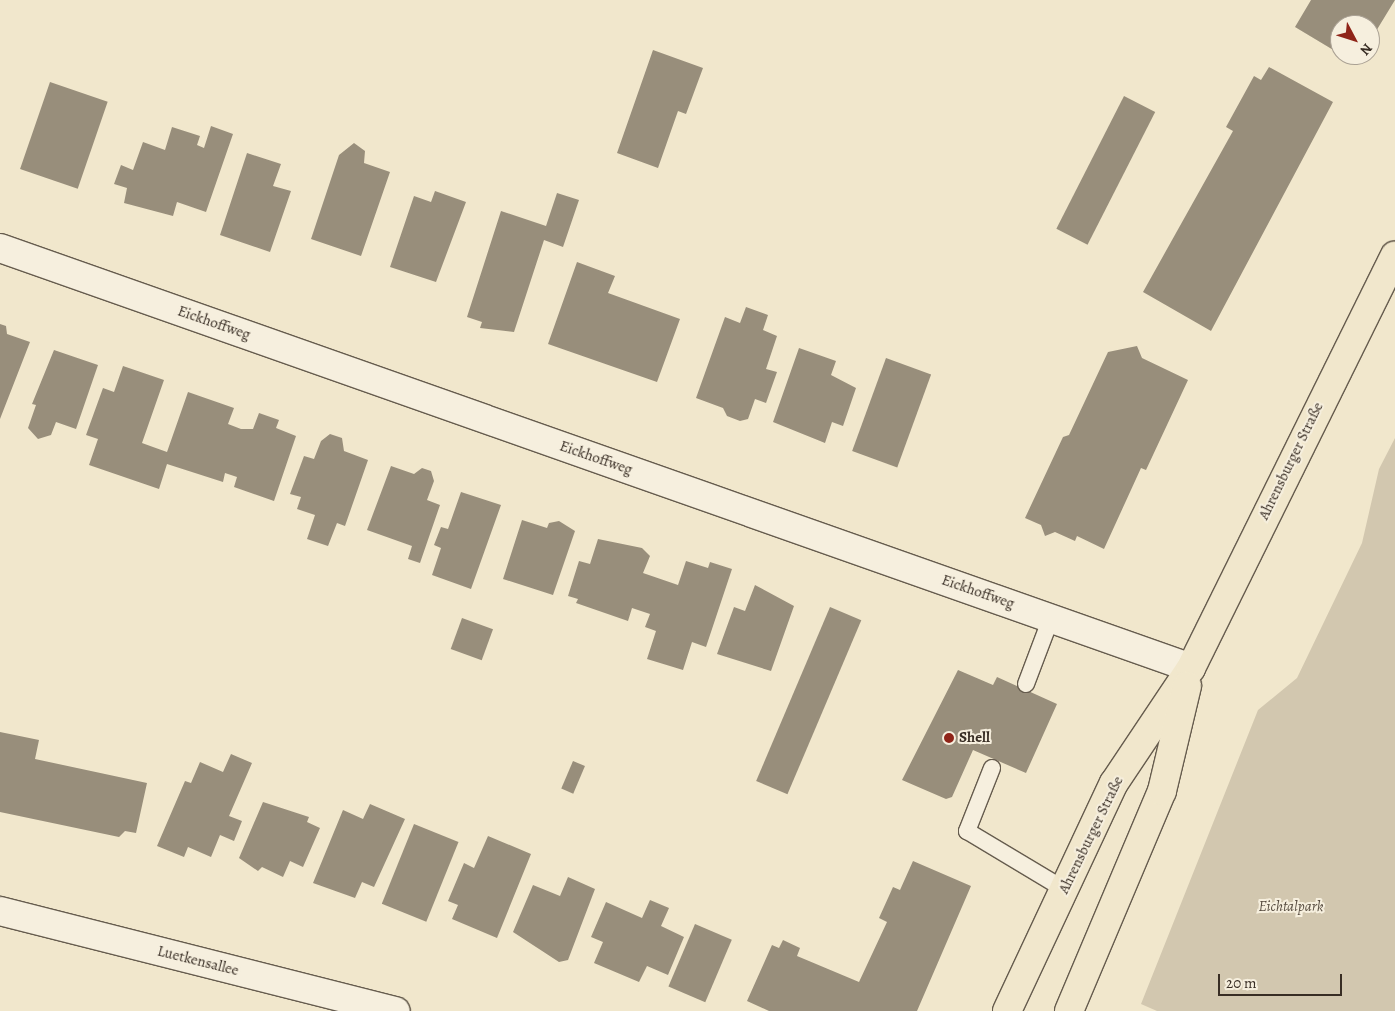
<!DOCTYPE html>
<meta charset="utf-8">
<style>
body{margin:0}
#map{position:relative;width:1395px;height:1011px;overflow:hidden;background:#f1e7cc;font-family:Alegreya,serif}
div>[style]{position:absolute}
.green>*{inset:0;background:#d2c7af}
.building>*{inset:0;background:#988e7b;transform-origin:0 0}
.roads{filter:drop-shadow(1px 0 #665c4e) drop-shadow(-1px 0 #665c4e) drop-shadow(0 1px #665c4e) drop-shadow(0 -1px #665c4e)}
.service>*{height:16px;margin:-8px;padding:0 8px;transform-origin:8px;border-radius:8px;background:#f6efde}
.minor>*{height:28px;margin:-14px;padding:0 14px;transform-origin:14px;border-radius:14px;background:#f6efde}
.primary>*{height:28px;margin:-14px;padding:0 14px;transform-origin:14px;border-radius:14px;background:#f1e7cc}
.dots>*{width:14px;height:14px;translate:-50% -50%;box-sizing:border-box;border:2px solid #f6efde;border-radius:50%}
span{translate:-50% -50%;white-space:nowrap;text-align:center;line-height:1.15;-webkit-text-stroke:4px #f6efde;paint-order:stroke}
.street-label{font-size:15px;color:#382d24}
.poi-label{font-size:15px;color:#382d24;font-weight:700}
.left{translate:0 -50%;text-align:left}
.park-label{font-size:15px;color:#574c40;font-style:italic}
.north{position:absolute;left:1330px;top:15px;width:50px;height:50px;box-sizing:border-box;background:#f6efde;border:1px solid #aaa194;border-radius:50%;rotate:130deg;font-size:14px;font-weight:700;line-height:20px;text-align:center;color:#382d24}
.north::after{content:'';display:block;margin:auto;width:18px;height:22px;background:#8f2418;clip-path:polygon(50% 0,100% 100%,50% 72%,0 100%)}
.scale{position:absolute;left:1218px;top:974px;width:124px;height:22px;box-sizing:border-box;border:2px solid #382d24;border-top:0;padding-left:6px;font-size:15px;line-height:18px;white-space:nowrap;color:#382d24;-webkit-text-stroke:4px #f6efde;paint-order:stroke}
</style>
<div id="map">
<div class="green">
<i style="clip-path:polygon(1395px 438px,1395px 1011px,1157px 1011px,1141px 1004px,1258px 710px,1297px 678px,1362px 543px,1379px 469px)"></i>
</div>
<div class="building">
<i style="clip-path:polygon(1311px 0,1395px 0,1370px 41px,1370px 25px,1340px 25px,1340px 54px,1295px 27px)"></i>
<i style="clip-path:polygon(653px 50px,703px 68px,686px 114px,678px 111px,658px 168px,617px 153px)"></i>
<i style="clip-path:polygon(1342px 55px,1361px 55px,1356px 64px)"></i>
<i style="clip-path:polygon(1269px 67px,1333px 102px,1211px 331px,1143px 292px,1233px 131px,1226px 127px,1254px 76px,1261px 80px)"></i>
<i style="left:50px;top:82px;width:61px;height:92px;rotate:19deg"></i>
<i style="left:1124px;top:96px;width:35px;height:149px;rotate:27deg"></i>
<i style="clip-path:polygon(211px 126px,233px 134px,206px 212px,177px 202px,173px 216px,124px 203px,127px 188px,114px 184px,121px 165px,133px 170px,143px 142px,165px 150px,172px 127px,200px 136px,197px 145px,204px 148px)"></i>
<i style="clip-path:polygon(354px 143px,365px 151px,364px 163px,390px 172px,361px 256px,311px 239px,339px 155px)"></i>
<i style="clip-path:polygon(247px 153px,281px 164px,273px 186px,291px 191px,270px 252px,220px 235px)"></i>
<i style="clip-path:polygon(435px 191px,466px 202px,436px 282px,390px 267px,414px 196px,431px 202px)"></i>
<i style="clip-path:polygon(557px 193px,579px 200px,563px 247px,544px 240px,514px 332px,480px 328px,482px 322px,467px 317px,501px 211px,546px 226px)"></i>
<i style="clip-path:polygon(577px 262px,615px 276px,608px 293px,680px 319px,657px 382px,548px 344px)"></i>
<i style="clip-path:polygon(746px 307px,768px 315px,763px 330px,777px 336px,766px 369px,777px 372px,766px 403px,755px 399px,748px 419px,740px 421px,727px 416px,723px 408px,696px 398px,725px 317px,740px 323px)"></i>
<i style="clip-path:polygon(0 324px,6px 326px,7px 334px,30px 342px,0 419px)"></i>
<i style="clip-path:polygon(1137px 346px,1142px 358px,1188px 380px,1146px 470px,1141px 468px,1104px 549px,1077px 536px,1075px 541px,1055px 532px,1045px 536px,1041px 525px,1025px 518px,1063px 437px,1069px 435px,1108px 352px)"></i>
<i style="clip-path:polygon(799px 348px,836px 361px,831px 375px,856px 388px,843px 426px,832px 422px,825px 443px,773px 422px)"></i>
<i style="clip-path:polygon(54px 350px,98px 365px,76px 429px,56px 422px,51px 435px,38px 439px,28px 428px,36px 405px,32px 404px)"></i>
<i style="left:886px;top:358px;width:48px;height:99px;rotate:20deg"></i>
<i style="clip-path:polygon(123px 366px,164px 380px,142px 443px,153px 447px,167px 452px,188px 392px,234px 408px,228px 424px,241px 429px,253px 429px,259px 413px,279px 420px,276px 428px,296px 436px,274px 501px,234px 487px,237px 477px,225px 473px,223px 482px,167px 464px,159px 489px,89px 465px,98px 439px,86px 435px,103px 388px,114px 392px)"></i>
<i style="clip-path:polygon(330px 434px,342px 438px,344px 451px,368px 460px,345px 526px,337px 523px,328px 546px,307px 539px,315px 515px,297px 509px,301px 497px,290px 494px,304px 456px,314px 459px,321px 441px)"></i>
<i style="clip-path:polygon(391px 466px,414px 474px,422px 468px,431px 471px,434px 481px,427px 500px,440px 505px,420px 563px,408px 559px,412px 546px,367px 530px)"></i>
<i style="clip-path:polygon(461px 492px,501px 505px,471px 589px,432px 575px,441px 548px,434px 545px,441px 527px,448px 529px)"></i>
<i style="clip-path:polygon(522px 520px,547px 528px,549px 523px,559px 521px,575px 531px,553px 595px,503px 579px)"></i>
<i style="clip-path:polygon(598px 539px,642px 548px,650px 556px,643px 573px,678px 585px,686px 561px,708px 568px,710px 562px,732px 569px,706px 647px,692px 642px,683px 670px,647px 659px,656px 631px,645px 627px,650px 614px,632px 608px,628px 621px,576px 603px,578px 599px,568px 596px,579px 561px,590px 564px)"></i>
<i style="clip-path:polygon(755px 585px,794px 606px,771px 671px,717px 654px,734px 607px,745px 611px)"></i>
<i style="left:830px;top:607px;width:34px;height:189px;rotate:23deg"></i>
<i style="left:462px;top:618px;width:33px;height:33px;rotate:20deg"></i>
<i style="clip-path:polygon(958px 670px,993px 685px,997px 677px,1057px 704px,1026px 773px,973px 750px,952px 797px,946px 799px,902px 780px)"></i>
<i style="clip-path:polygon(0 732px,39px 740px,35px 759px,147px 783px,136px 833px,125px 831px,119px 837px,0 812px)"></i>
<i style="clip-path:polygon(231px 754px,252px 763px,229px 816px,242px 821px,234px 841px,220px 835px,211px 857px,188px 847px,184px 857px,157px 846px,185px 781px,191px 783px,200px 762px,223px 772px)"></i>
<i style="left:573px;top:761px;width:13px;height:30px;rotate:23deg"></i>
<i style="clip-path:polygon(263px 802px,309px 817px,307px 822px,320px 828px,303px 867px,290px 861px,283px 877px,262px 867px,258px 871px,239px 858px)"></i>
<i style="clip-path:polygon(370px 804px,405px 819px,374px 887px,362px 882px,355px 898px,313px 883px,343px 810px,363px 819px)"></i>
<i style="left:414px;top:824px;width:48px;height:86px;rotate:22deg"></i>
<i style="clip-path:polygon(488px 836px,531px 854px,497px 938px,452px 919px,458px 905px,448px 901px,464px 863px,474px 868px)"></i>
<i style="clip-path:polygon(913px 861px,971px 886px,917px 1011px,769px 1011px,747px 1001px,772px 945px,779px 948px,783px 940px,800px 948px,797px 956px,859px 982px,887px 922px,879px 918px,893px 887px,900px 890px)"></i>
<i style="clip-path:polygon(568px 877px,595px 889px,568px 960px,559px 962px,513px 932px,533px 885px,560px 896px)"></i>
<i style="clip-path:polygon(650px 900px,669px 908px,661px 926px,684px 937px,668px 975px,647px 966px,639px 982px,594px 963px,603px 942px,591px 937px,606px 902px,642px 918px)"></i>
<i style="left:695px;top:924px;width:40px;height:68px;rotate:23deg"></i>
</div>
<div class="roads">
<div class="service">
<i style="left:1026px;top:684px;width:71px;rotate:-69.3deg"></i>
<i style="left:992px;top:768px;width:68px;rotate:111.6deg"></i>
<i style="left:967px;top:831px;width:113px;rotate:30.9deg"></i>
</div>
<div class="minor">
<i style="left:0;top:248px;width:1263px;rotate:19.42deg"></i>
<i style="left:0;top:911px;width:408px;rotate:14.2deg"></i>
</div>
<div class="primary">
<i style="left:1007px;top:1011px;width:252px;rotate:-64.9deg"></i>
<i style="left:1114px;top:783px;width:138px;rotate:-56.2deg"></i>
<i style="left:1191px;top:668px;width:460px;rotate:-63.7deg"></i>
<i style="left:1069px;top:1011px;width:239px;rotate:-67.1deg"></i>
<i style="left:1162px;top:791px;width:108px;rotate:-76.6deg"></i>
</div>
</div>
<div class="dots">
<i style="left:949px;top:738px;background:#8f2418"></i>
</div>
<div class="street-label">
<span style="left:214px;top:323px;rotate:19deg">Eickhoffweg</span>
<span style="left:596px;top:458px;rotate:19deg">Eickhoffweg</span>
<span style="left:1291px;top:461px;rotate:-64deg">Ahrensburger Straße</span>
<span style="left:978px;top:592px;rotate:19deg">Eickhoffweg</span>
<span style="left:1091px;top:835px;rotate:-64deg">Ahrensburger Straße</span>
<span style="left:198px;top:961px;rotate:14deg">Luetkensallee</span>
</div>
<div class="poi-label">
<span class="left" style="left:959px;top:738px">Shell</span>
</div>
<div class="park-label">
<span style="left:1291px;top:907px">Eichtalpark</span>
</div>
<div class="north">N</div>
<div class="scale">20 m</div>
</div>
